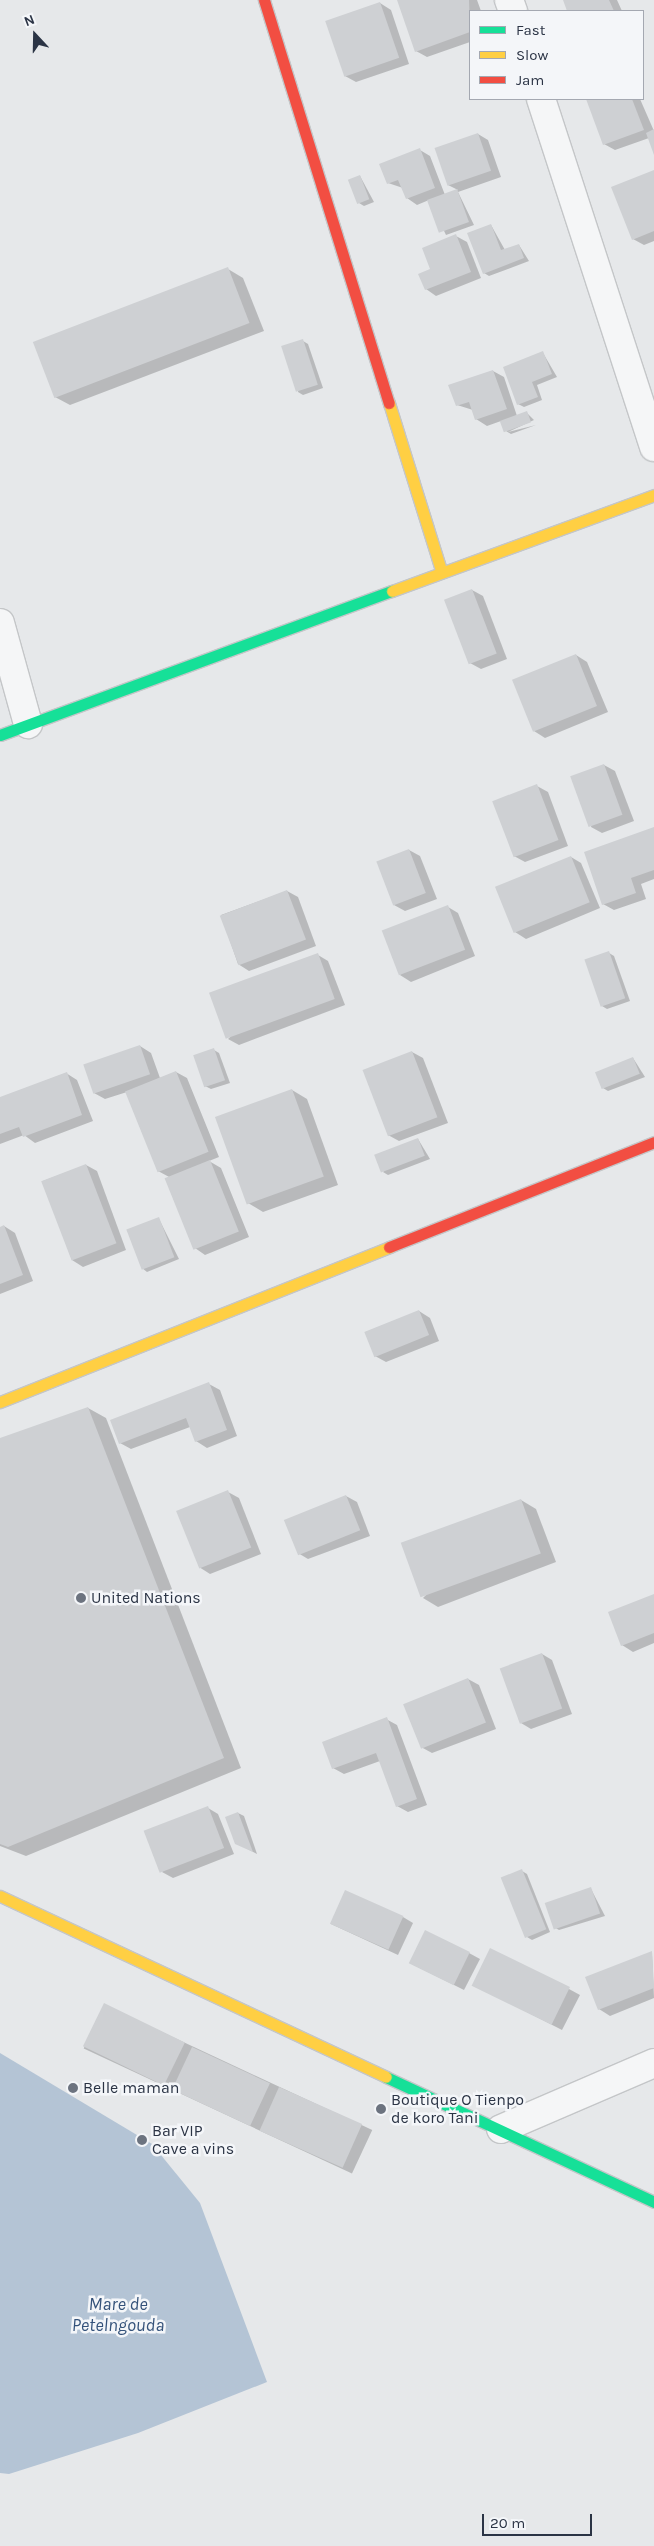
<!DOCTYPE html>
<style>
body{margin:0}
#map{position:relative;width:654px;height:2546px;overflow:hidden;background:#e6e8ea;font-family:Karla,sans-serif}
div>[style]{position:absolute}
.water>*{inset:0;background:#b4c4d5}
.shadow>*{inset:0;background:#0003;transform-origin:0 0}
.building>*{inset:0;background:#ced0d3;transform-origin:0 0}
.roads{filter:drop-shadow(1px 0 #c4c6c8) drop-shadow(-1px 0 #c4c6c8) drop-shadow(0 1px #c4c6c8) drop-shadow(0 -1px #c4c6c8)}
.street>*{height:28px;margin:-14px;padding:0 14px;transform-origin:14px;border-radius:14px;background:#f5f6f7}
.fast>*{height:11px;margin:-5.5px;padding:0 5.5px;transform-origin:5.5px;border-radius:5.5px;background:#16e098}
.slow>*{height:11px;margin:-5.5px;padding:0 5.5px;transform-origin:5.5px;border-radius:5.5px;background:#ffcf43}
.jam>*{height:11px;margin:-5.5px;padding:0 5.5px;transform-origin:5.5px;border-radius:5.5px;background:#f24e42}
.dots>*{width:14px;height:14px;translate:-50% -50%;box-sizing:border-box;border:2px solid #f4f6f9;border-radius:50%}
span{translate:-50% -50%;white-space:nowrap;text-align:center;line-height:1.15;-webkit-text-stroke:5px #f4f6f9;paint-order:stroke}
.poi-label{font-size:16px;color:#2b3445}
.left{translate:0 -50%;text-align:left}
.water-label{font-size:18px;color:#34527a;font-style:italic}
.legend{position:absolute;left:469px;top:10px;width:175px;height:90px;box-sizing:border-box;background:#f4f6f9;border:1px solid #a4a8b1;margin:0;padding:6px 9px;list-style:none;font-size:15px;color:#2b3445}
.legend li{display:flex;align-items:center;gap:10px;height:25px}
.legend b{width:25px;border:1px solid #a4a8b1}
.north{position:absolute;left:10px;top:10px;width:50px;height:50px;-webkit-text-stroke:4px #f4f6f9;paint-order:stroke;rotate:339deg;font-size:14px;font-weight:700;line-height:20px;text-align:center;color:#2b3445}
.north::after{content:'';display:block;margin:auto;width:18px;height:22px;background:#2b3445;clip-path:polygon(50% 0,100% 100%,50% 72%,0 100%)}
.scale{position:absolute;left:482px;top:2514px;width:110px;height:22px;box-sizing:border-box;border:2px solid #2b3445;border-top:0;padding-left:6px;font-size:15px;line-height:18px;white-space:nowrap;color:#2b3445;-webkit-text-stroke:4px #f4f6f9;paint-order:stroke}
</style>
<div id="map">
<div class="water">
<i style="clip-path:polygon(0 2053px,152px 2144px,200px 2203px,267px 2382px,138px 2433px,9px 2474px,0 2473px)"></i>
</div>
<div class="shadow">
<i style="clip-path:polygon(399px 0,477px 0,481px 11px,470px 11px,470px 42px,427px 57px,416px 51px)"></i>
<i style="clip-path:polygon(564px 0,617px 0,622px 11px,569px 11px)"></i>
<i style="clip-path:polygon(380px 3px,391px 10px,409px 64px,356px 82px,345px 76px)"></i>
<i style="clip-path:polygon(587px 99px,640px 99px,654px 131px,654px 152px,649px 138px,615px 150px,604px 144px)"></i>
<i style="clip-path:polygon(478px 134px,488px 140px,501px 177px,458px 192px,474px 225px,446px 235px,429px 200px,417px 205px,407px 198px,403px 188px,388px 183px,420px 150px,430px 156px,445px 195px,458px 190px,448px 185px)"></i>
<i style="clip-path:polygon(654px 172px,654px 241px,644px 245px,633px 239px)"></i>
<i style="clip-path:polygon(360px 176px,374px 202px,364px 206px,359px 203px)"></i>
<i style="clip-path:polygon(491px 225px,505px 250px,519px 245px,529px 261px,489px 276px,484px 273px)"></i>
<i style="clip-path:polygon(456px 236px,467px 242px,481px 278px,436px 296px,426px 289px,432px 270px)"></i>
<i style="clip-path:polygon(228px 269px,243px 278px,264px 331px,70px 405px,55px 397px)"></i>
<i style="clip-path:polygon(303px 341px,308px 344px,323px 388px,303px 395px,298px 392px)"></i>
<i style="clip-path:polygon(543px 353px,557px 377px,537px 385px,542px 400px,524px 407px,518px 404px)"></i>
<i style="clip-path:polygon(493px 371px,504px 377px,517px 416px,527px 413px,534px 420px,508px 432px,536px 425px,511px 434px,506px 431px,501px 421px,487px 426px,476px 419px,473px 410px,457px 405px)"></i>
<i style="clip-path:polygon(472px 590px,483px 596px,507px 659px,481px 669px,470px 663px)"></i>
<i style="clip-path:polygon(576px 655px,587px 662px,608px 712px,545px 738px,534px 731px)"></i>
<i style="clip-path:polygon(604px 765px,615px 771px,634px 821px,602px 833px,591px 827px)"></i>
<i style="clip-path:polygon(537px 786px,548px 792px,568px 846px,525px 862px,514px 856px)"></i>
<i style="clip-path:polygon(654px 829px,654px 879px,641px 884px,646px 899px,614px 910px,603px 904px)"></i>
<i style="clip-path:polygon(409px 850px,420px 856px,437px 899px,405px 911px,394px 905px)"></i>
<i style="clip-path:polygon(571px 857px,581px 863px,600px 908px,526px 939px,515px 932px)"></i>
<i style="clip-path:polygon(287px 891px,298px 897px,316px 946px,249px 971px,238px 964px,221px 915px)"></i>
<i style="clip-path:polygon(448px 907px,458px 913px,475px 956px,411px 982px,400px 975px)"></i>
<i style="clip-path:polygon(609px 953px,614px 956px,630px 1001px,607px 1009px,602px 1006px)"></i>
<i style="clip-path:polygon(318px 955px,328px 961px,345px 1005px,239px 1045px,228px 1039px)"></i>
<i style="clip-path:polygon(140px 1046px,151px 1053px,160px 1078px,176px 1072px,187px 1078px,219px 1157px,209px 1161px,221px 1168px,249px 1237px,205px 1255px,195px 1248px,171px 1178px,158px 1171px,127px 1092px,105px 1099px,94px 1093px)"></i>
<i style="clip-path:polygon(214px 1050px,219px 1053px,230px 1083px,211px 1089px,205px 1086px)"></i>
<i style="clip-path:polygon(412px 1052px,423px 1058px,448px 1123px,399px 1141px,388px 1135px)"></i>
<i style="clip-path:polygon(633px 1058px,645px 1077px,608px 1091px,603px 1088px)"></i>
<i style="clip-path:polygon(66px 1073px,77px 1080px,93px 1121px,35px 1143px,24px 1135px,0 1144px,0 1098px)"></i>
<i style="clip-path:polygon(292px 1090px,307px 1099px,338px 1185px,263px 1212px,248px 1203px)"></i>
<i style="clip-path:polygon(418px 1139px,430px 1159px,388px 1175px,383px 1172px)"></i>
<i style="clip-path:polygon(86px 1165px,97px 1171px,126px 1250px,83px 1267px,72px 1260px,43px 1181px)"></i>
<i style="clip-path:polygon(159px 1219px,179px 1259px,147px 1272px,142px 1268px)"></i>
<i style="clip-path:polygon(4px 1226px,15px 1233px,33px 1281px,0 1294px,0 1228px)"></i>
<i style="clip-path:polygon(419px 1311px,430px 1318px,439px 1341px,386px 1362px,375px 1356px,366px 1332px)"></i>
<i style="clip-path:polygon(209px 1384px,220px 1390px,237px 1436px,207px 1448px,196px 1441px,190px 1427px,131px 1449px,120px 1443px)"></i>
<i style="clip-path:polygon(88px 1408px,106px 1418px,241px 1768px,26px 1856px,0 1846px,0 1439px)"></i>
<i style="clip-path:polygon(228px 1492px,239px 1498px,261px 1554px,210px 1574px,199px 1567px)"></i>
<i style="clip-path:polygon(346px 1496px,357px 1502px,370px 1536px,308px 1559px,298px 1553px)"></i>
<i style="clip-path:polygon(521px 1500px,536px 1509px,556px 1562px,438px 1607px,423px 1598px)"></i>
<i style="clip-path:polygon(654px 1595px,654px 1643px,633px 1652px,622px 1645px)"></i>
<i style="clip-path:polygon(542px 1654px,552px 1660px,572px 1714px,531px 1729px,521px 1723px)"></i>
<i style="clip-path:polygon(468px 1679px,479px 1685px,496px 1729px,432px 1753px,421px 1747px)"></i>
<i style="clip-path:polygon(386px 1719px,397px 1725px,427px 1805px,408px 1812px,397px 1806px,380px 1761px,344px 1774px,333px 1768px)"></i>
<i style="clip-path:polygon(208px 1808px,218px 1814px,234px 1854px,173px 1878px,162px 1872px)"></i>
<i style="clip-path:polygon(238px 1813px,244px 1816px,257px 1854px,242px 1846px)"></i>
<i style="clip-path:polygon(522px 1871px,527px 1874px,550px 1932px,532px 1940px,527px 1937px)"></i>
<i style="clip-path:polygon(591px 1889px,605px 1916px,559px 1930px,554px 1927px)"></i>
<i style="clip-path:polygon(403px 1917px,413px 1923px,398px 1955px,331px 1924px)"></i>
<i style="clip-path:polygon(469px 1953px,480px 1959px,464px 1990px,410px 1963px)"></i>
<i style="clip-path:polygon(652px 1953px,654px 1998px,610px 2016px,599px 2009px)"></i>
<i style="clip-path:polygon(569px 1989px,580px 1995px,562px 2030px,484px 1990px)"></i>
<i style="left:104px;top:2005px;width:296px;height:48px;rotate:25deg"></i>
</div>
<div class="building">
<i style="clip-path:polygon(397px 0,469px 0,470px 32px,415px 52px)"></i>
<i style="clip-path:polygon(563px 0,609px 0,614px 11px,567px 11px)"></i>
<i style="left:380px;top:2px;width:59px;height:58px;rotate:71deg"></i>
<i style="clip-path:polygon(586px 99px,632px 99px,644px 130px,603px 145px)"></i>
<i style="clip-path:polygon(654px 129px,654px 155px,646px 133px)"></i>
<i style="left:478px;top:133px;width:40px;height:46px;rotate:71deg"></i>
<i style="clip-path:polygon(420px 148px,435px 188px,406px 199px,398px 180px,387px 184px,379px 164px)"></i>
<i style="clip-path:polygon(654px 170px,654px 231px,632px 240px,611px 187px)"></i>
<i style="left:360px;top:175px;width:26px;height:13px;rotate:69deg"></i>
<i style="left:457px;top:189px;width:35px;height:32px;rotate:70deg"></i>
<i style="clip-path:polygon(491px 224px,501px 250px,519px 244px,524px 258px,483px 274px,467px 233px)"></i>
<i style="clip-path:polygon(456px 234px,471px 272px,425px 290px,418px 274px,430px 269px,422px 248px)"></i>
<i style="left:228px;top:267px;width:60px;height:209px;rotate:69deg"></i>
<i style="left:303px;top:339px;width:48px;height:23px;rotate:72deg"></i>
<i style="clip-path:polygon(543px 351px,552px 374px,532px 382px,538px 397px,517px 405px,503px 367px)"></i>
<i style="clip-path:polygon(493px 370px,507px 409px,475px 420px,469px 402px,456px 406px,448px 385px)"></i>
<i style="left:527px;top:411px;width:12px;height:29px;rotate:70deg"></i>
<i style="left:472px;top:589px;width:69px;height:30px;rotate:69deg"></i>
<i style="left:576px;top:654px;width:56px;height:69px;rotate:68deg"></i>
<i style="left:604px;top:764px;width:54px;height:36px;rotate:70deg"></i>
<i style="left:537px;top:784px;width:60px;height:48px;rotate:69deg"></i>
<i style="clip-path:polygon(654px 827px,654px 870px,631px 878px,636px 893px,602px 905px,584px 852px)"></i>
<i style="left:409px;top:849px;width:47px;height:35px;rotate:69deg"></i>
<i style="left:571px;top:856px;width:50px;height:82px;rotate:68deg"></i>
<i style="left:287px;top:890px;width:53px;height:72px;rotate:69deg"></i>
<i style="left:448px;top:905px;width:48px;height:71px;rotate:69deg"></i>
<i style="left:609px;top:951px;width:50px;height:26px;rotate:71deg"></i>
<i style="left:318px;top:953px;width:49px;height:116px;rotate:70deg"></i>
<i style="left:140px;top:1045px;width:31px;height:60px;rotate:71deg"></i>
<i style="left:214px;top:1048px;width:34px;height:22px;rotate:71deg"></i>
<i style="left:412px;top:1051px;width:71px;height:53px;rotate:69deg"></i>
<i style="left:633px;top:1057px;width:18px;height:41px;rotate:68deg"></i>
<i style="left:176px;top:1071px;width:87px;height:55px;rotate:68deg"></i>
<i style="clip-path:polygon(67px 1072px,82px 1115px,23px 1137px,19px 1127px,0 1134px,0 1097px)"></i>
<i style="left:292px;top:1089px;width:93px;height:82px;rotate:70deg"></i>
<i style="left:418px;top:1138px;width:19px;height:47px;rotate:69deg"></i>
<i style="left:210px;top:1160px;width:77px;height:49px;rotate:68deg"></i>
<i style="left:86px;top:1164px;width:85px;height:48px;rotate:69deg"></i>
<i style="left:159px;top:1217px;width:43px;height:35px;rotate:69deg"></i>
<i style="clip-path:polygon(4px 1225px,23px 1275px,0 1284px,0 1227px)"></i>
<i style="left:419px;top:1310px;width:27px;height:59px;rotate:68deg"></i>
<i style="clip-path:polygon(209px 1382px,227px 1430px,195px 1442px,186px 1418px,119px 1444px,110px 1420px)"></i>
<i style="clip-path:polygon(88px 1407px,224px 1758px,8px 1847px,0 1844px,0 1438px)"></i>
<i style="left:228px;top:1490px;width:62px;height:56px;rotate:68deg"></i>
<i style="left:346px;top:1495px;width:38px;height:67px;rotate:68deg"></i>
<i style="left:521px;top:1499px;width:58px;height:128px;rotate:70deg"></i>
<i style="clip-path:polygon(654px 1594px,654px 1633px,621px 1646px,608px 1612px)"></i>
<i style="left:542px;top:1653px;width:59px;height:45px;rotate:70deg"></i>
<i style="left:468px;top:1678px;width:48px;height:70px;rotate:68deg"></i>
<i style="clip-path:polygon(387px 1717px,417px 1799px,396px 1807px,376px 1753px,332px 1769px,322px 1742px)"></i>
<i style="left:208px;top:1806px;width:45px;height:69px;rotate:69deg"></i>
<i style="clip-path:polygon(238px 1812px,253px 1852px,235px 1844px,225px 1817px)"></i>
<i style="left:522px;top:1869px;width:65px;height:23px;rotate:68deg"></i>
<i style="left:591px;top:1887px;width:28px;height:49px;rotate:71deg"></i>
<i style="left:345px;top:1890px;width:64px;height:37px;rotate:24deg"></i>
<i style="left:425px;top:1930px;width:50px;height:37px;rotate:26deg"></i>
<i style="left:490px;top:1948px;width:89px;height:42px;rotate:26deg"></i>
<i style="clip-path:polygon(652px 1951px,654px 1988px,598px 2010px,585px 1977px)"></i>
<i style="left:104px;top:2003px;width:90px;height:48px;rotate:26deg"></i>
<i style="left:192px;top:2047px;width:86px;height:47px;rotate:25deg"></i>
<i style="left:279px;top:2087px;width:91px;height:48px;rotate:24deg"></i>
</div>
<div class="roads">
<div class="street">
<i style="left:509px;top:0;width:12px;rotate:70deg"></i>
<i style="left:541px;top:99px;width:366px;rotate:72deg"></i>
<i style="left:0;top:623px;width:105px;rotate:74.5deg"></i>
<i style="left:501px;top:2129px;width:167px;rotate:-23.3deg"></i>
</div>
<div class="fast">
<i style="left:0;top:735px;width:418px;rotate:-20.2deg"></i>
<i style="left:386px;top:2077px;width:296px;rotate:25deg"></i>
</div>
<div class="slow">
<i style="left:389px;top:403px;width:175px;rotate:72.7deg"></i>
<i style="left:392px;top:591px;width:279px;rotate:-20.1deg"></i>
<i style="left:0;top:1402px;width:419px;rotate:-21.7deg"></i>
<i style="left:0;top:1896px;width:426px;rotate:25.1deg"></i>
</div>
<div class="jam">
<i style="left:264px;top:0;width:422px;rotate:72.8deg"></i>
<i style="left:389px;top:1247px;width:285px;rotate:-21.6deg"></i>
</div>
</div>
<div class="dots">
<i style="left:81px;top:1598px;background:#6c737f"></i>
<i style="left:73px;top:2088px;background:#6c737f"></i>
<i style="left:381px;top:2109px;background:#6c737f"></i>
<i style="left:142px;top:2140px;background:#6c737f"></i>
</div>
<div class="poi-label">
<span class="left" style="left:91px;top:1598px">United Nations</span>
<span class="left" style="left:83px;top:2088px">Belle maman</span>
<span class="left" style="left:391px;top:2109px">Boutique O Tienpo<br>de koro Tani</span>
<span class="left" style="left:152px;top:2140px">Bar VIP<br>Cave a vins</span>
</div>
<div class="water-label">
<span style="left:118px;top:2315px">Mare de<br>Petelngouda</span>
</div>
<ul class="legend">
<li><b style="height:6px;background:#16e098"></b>Fast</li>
<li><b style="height:6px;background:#ffcf43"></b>Slow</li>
<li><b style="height:6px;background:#f24e42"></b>Jam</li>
</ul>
<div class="north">N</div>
<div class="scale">20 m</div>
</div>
